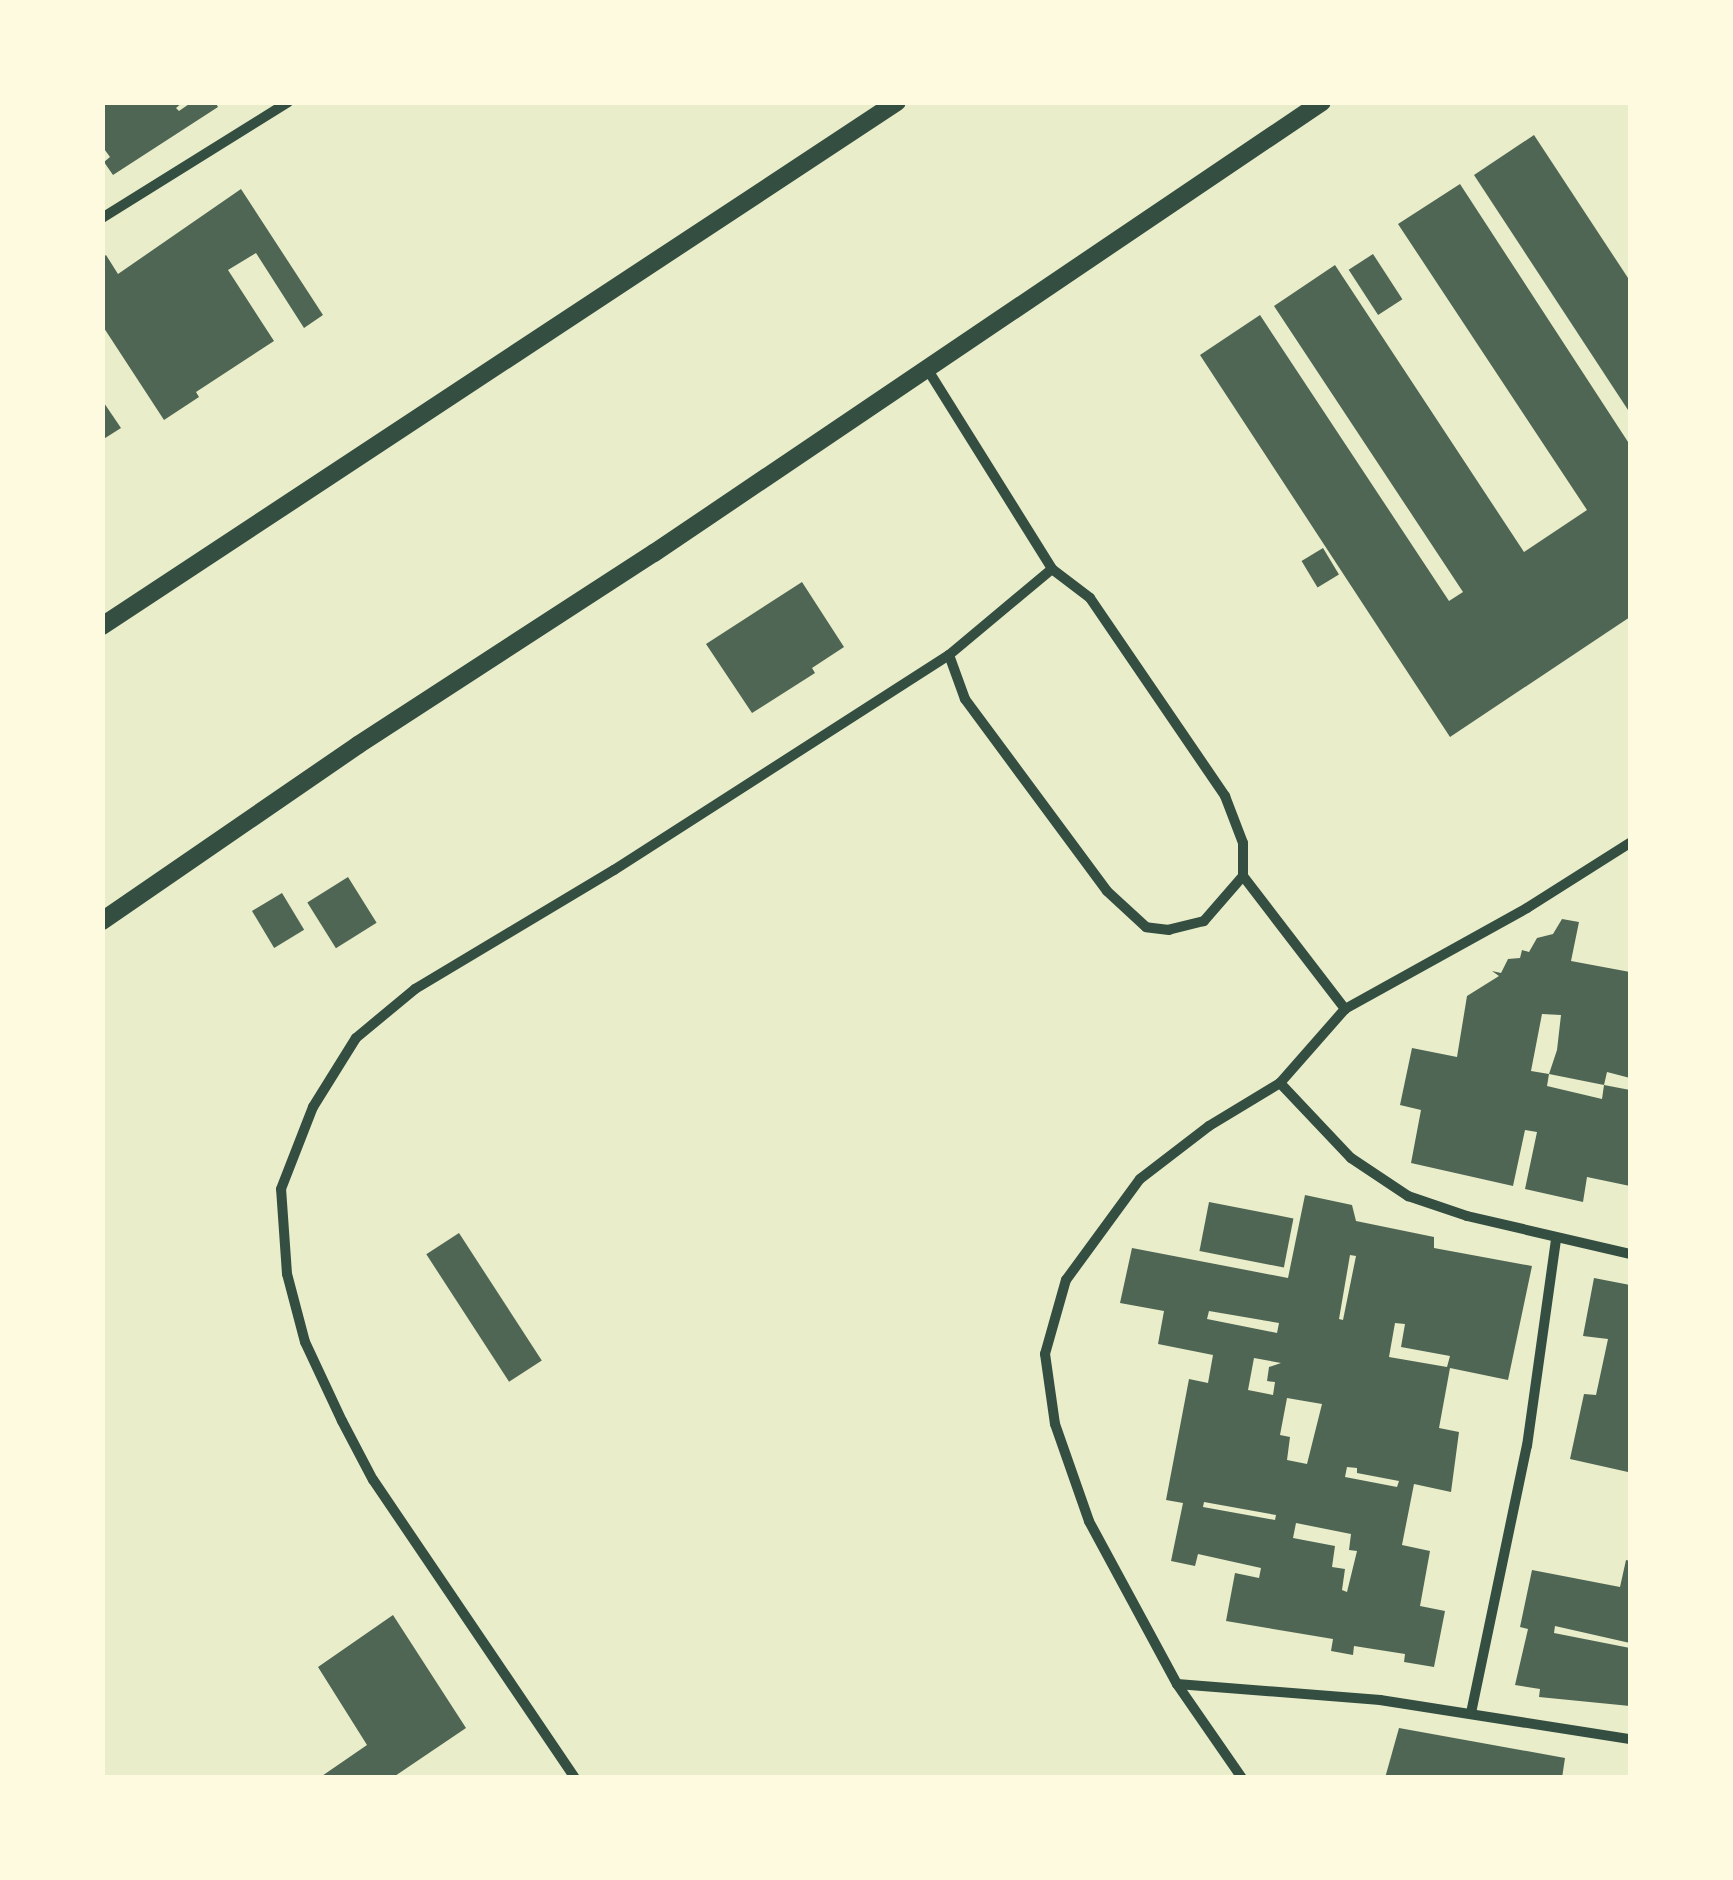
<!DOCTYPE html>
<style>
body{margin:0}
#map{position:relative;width:1733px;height:1880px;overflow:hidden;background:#e9edc9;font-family:"Alegreya Sans",sans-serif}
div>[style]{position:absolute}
.building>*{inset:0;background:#4f6655;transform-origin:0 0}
.minor>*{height:10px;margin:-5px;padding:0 5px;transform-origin:5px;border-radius:5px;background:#344e41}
.tertiary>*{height:18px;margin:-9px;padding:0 9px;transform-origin:9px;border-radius:9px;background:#344e41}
span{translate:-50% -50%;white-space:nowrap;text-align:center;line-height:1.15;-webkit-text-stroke:8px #fefae0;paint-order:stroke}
.frame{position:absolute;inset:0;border:105px solid #fefae0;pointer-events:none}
</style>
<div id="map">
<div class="building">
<i style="clip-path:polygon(102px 102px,183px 102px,176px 108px,179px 111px,192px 102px,215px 102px,218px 107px,113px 175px,104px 162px,110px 157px,102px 146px)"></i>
<i style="clip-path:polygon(1534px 135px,1630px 281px,1630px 413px,1474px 175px)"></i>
<i style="clip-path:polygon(1460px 184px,1630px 445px,1630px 617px,1450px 737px,1200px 355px,1260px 315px,1449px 601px,1463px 592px,1274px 306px,1335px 265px,1524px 552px,1587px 510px,1398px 224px)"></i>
<i style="clip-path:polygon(241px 189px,323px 315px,304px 328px,256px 253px,228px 270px,274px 341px,196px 392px,199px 397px,164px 420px,102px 325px,102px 258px,106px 255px,118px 274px)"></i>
<i style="left:1373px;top:254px;width:54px;height:29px;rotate:57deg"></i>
<i style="clip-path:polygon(102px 400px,121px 428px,102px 440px)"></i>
<i style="left:1323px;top:548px;width:31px;height:25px;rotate:59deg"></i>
<i style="clip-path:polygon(802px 582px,844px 647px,812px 668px,815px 673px,752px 713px,706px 644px)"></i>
<i style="left:348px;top:877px;width:54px;height:48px;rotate:58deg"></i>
<i style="left:282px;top:893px;width:43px;height:35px;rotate:59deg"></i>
<i style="clip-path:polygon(1562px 919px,1579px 922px,1571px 961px,1630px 972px,1630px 1078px,1607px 1072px,1604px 1085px,1549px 1074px,1557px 1050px,1561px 1015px,1542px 1014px,1531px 1071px,1549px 1074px,1547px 1086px,1602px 1099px,1604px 1085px,1630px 1090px,1630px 1186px,1587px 1177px,1583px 1202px,1525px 1189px,1537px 1132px,1525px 1130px,1513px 1186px,1411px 1163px,1421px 1110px,1400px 1105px,1412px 1048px,1457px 1057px,1467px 996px,1499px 976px,1492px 971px,1501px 973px,1508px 959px,1520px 958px,1522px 950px,1529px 952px,1537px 938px,1553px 934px)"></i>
<i style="clip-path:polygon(evenodd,1305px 1195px,1352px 1205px,1356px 1221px,1434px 1237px,1434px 1248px,1532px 1266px,1508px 1380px,1450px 1368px,1439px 1428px,1459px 1432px,1451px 1492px,1414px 1484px,1402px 1545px,1430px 1551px,1420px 1606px,1445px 1611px,1434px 1667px,1404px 1662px,1405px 1654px,1354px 1646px,1353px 1655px,1331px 1651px,1333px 1639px,1226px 1621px,1235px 1573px,1259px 1578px,1261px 1568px,1198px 1554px,1195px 1566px,1171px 1561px,1183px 1503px,1166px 1500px,1189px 1379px,1208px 1383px,1213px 1355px,1158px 1344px,1164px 1311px,1120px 1303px,1132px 1248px,1288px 1278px,1305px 1195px,1350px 1255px,1356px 1256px,1343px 1320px,1339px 1319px,1350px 1255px,1305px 1195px,1209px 1311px,1279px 1323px,1277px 1333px,1207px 1319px,1209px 1311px,1305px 1195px,1395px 1323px,1405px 1324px,1401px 1347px,1450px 1356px,1447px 1367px,1389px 1357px,1395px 1323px,1305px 1195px,1254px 1358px,1281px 1363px,1269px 1367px,1267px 1381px,1275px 1382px,1273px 1395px,1248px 1390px,1254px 1358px,1305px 1195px,1287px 1398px,1322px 1404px,1307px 1464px,1287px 1460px,1290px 1437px,1280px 1435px,1287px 1398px,1305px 1195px,1347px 1467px,1357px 1468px,1357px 1473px,1399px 1481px,1397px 1487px,1345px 1477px,1347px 1467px,1305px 1195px,1204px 1502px,1276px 1515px,1275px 1520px,1203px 1507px,1204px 1502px,1305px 1195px,1296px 1523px,1351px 1534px,1349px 1550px,1357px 1551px,1347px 1592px,1342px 1590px,1345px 1569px,1332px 1567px,1335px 1546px,1293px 1538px,1296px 1523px)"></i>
<i style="left:1209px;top:1202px;width:86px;height:50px;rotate:11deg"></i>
<i style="left:459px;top:1233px;width:152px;height:39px;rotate:57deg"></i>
<i style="clip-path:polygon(1594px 1278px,1630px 1285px,1628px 1472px,1570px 1459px,1584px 1394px,1596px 1395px,1608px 1339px,1583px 1336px)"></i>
<i style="clip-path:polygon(1626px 1560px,1630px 1561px,1630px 1643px,1555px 1626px,1554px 1633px,1630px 1648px,1630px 1706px,1539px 1697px,1540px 1689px,1515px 1685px,1528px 1629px,1520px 1627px,1532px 1570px,1620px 1587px)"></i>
<i style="clip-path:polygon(393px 1615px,466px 1728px,392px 1778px,319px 1778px,367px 1745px,318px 1667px)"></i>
<i style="clip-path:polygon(1399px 1728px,1565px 1758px,1562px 1778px,1385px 1778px)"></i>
</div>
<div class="minor">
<i style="left:102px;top:218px;width:219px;rotate:-31.9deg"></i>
<i style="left:926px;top:367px;width:238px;rotate:58deg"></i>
<i style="left:1052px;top:569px;width:48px;rotate:37.3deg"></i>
<i style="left:1090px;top:598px;width:240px;rotate:55.7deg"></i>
<i style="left:1225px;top:796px;width:50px;rotate:69deg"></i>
<i style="left:1243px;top:843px;width:33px;rotate:90deg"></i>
<i style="left:1243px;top:876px;width:60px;rotate:130.9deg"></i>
<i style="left:1204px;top:921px;width:36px;rotate:166deg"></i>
<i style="left:1169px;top:930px;width:23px;rotate:-173deg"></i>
<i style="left:1146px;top:927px;width:53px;rotate:-137.3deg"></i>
<i style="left:1107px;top:891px;width:239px;rotate:-126.5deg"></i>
<i style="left:965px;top:699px;width:47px;rotate:-110deg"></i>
<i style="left:949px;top:655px;width:134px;rotate:-39.9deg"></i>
<i style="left:1243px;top:876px;width:168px;rotate:52.5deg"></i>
<i style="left:1280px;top:1083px;width:103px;rotate:46.6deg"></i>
<i style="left:1351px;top:1158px;width:69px;rotate:33.7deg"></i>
<i style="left:1408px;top:1196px;width:62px;rotate:18.7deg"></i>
<i style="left:1467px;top:1216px;width:167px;rotate:13.1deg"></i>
<i style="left:1177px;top:1684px;width:204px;rotate:4.5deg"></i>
<i style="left:1380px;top:1700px;width:253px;rotate:8.9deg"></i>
<i style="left:1471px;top:1713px;width:273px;rotate:-78.2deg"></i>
<i style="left:1527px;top:1446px;width:209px;rotate:-82deg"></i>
<i style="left:575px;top:1778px;width:360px;rotate:-124.1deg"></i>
<i style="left:373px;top:1480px;width:67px;rotate:-117.7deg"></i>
<i style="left:342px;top:1421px;width:87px;rotate:-115.1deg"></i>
<i style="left:305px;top:1342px;width:70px;rotate:-104.8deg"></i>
<i style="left:287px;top:1274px;width:85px;rotate:-94deg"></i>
<i style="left:281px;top:1189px;width:88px;rotate:-68.7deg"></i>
<i style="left:313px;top:1107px;width:81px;rotate:-58.1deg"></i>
<i style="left:356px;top:1038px;width:77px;rotate:-39.7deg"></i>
<i style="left:415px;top:989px;width:232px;rotate:-30.9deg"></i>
<i style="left:614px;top:870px;width:398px;rotate:-32.7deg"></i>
<i style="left:1242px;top:1778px;width:114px;rotate:-124.7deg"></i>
<i style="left:1177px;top:1684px;width:185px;rotate:-118.4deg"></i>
<i style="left:1089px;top:1521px;width:103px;rotate:-109.3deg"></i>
<i style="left:1055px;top:1424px;width:71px;rotate:-98.1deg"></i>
<i style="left:1045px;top:1354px;width:77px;rotate:-74.2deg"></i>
<i style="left:1066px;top:1280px;width:125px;rotate:-53.8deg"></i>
<i style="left:1140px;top:1179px;width:87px;rotate:-37.5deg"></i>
<i style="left:1209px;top:1126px;width:83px;rotate:-31.2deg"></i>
<i style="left:1280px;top:1083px;width:98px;rotate:-48.7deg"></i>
<i style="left:1345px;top:1009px;width:208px;rotate:-29deg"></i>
<i style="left:1527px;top:908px;width:122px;rotate:-32.3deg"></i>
</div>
<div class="tertiary">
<i style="left:102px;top:626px;width:952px;rotate:-33.39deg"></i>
<i style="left:102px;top:921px;width:311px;rotate:-34.5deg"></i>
<i style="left:358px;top:745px;width:353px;rotate:-33deg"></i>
<i style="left:654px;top:553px;width:806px;rotate:-34.03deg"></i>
</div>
<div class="frame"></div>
</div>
